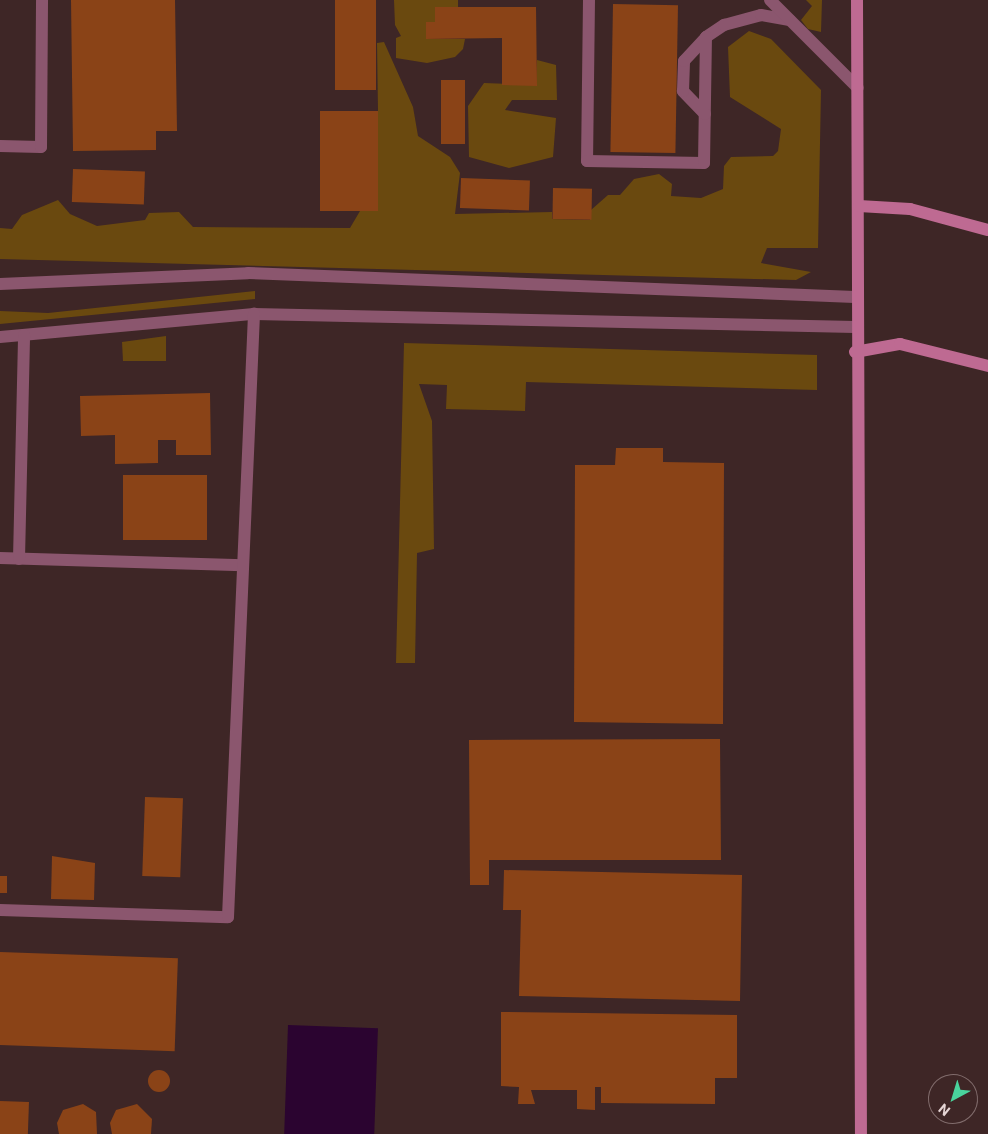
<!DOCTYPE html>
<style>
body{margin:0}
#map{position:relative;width:988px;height:1134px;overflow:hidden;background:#3e2626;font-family:Roboto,sans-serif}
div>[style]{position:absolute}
.green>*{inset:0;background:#6a490f}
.water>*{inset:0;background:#2b0430;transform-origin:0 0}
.building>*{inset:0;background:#8a4317;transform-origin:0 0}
.round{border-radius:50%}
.lane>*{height:12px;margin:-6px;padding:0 6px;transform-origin:6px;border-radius:6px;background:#8b566e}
.secondary>*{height:12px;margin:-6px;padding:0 6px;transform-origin:6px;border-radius:6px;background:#be6a92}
span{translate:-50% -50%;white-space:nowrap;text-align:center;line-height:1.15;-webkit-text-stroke:4px #3e2626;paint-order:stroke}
.north{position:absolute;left:928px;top:1074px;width:50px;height:50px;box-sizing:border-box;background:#3e2626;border:1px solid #816c6c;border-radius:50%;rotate:219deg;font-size:14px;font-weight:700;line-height:20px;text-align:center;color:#e5d4d4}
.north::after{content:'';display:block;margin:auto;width:18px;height:22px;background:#49d49d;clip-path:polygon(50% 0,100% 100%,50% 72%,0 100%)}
</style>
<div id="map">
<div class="green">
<i style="clip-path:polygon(394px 0,458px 0,458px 7px,435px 7px,435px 22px,426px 39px,465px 39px,463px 49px,455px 57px,427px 63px,396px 58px,396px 38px,401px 36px,395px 25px)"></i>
<i style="clip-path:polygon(806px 0,822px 0,821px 32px,808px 29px,801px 20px,812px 6px)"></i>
<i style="clip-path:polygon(749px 31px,771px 39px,821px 90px,818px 248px,767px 248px,761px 263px,811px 272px,796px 280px,0 259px,0 228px,12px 229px,22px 215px,58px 200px,70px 214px,97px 226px,145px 220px,149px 213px,179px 212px,193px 227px,350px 228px,360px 211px,378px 111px,377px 43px,384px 42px,413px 107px,418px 136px,450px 157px,460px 173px,455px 214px,552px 212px,552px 219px,590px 220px,591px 210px,608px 195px,620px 195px,634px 179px,659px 174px,672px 184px,671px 196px,701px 198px,723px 189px,724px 166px,731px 157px,773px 156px,778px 151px,781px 129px,730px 97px,728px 47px)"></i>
<i style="clip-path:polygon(537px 60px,556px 65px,557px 100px,512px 100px,505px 110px,556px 118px,553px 157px,509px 168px,469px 157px,468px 106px,484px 83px,536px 85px)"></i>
<i style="clip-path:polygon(255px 291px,255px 299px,0 324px,0 311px,48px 313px)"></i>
<i style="clip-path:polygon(166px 336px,166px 361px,123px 361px,122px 342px)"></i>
<i style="clip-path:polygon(404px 343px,817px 355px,817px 390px,526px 382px,525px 411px,446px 409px,447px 385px,419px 384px,432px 421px,434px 549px,417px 553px,415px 663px,396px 663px)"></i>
</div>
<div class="water">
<i style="left:288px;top:1025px;width:90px;height:109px;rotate:2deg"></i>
</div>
<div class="building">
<i style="clip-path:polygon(71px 0,175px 0,177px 131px,156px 131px,156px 150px,73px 151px)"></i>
<i style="left:335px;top:0;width:41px;height:90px"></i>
<i style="left:613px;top:4px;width:65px;height:148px;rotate:1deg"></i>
<i style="clip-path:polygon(435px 7px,536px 7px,537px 86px,502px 85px,502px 38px,426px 39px,426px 22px,435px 22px)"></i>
<i style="left:441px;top:80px;width:24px;height:64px"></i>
<i style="left:320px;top:111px;width:58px;height:100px"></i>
<i style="left:73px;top:169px;width:72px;height:33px;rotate:2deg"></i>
<i style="left:461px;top:178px;width:69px;height:30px;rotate:2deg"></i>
<i style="left:553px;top:188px;width:39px;height:31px;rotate:1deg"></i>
<i style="clip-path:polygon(210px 393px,211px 455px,176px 455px,176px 440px,158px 440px,158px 463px,115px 464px,115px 435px,81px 436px,80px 396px)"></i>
<i style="clip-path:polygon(616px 448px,663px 448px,663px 462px,724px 463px,723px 724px,574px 722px,575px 465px,615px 465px)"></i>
<i style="left:123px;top:475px;width:84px;height:65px"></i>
<i style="clip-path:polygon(720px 739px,721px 860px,489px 860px,489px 885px,470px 885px,469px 740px)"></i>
<i style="left:145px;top:797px;width:38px;height:79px;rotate:2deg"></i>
<i style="clip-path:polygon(52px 856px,95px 863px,94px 900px,51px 899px)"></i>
<i style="clip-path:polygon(504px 870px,742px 875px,740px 1001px,519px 996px,521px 910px,503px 910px)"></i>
<i style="left:0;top:876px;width:7px;height:17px"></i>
<i style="left:0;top:952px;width:178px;height:93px;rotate:2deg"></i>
<i style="clip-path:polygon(501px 1012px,737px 1015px,737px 1078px,715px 1078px,715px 1104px,601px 1103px,601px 1087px,595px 1087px,595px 1110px,577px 1109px,577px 1090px,531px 1090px,535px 1104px,518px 1104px,519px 1087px,501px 1086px)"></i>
<i class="round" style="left:148px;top:1070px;width:22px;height:22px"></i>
<i style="left:0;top:1101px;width:29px;height:33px;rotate:2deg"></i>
<i style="clip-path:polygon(83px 1104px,96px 1112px,97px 1134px,59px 1134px,57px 1123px,63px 1110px)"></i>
<i style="clip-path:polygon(137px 1104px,152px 1119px,151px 1134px,112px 1134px,110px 1123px,116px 1110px)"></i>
</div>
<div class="lane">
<i style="left:589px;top:0;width:161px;rotate:90.7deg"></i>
<i style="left:587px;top:161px;width:117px;rotate:1deg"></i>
<i style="left:704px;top:163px;width:126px;rotate:-89.1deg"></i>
<i style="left:706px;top:37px;width:22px;rotate:-34deg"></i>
<i style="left:724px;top:25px;width:38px;rotate:-15deg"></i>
<i style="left:761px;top:15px;width:29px;rotate:10deg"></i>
<i style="left:770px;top:0;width:124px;rotate:45deg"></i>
<i style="left:705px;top:114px;width:32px;rotate:-134deg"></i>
<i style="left:683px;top:91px;width:30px;rotate:-88deg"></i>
<i style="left:684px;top:61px;width:33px;rotate:-47deg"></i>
<i style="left:0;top:146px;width:41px;rotate:1.4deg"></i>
<i style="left:41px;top:147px;width:147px;rotate:-89.6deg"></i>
<i style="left:0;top:284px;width:248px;rotate:-2.5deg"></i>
<i style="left:248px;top:273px;width:607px;rotate:2.26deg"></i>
<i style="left:0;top:337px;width:255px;rotate:-5.2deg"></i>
<i style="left:254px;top:314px;width:601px;rotate:1.24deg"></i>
<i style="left:0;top:558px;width:243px;rotate:1.7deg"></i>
<i style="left:19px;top:559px;width:224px;rotate:-88.7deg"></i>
<i style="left:0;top:910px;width:228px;rotate:1.8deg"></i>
<i style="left:228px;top:917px;width:604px;rotate:-87.53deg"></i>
</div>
<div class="secondary">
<i style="left:857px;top:0;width:1134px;rotate:89.8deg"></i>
<i style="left:859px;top:206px;width:51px;rotate:3.4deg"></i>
<i style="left:910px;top:209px;width:81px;rotate:15.1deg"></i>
<i style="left:855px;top:352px;width:46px;rotate:-10.1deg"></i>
<i style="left:900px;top:344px;width:91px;rotate:14deg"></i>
</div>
<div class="north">N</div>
</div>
